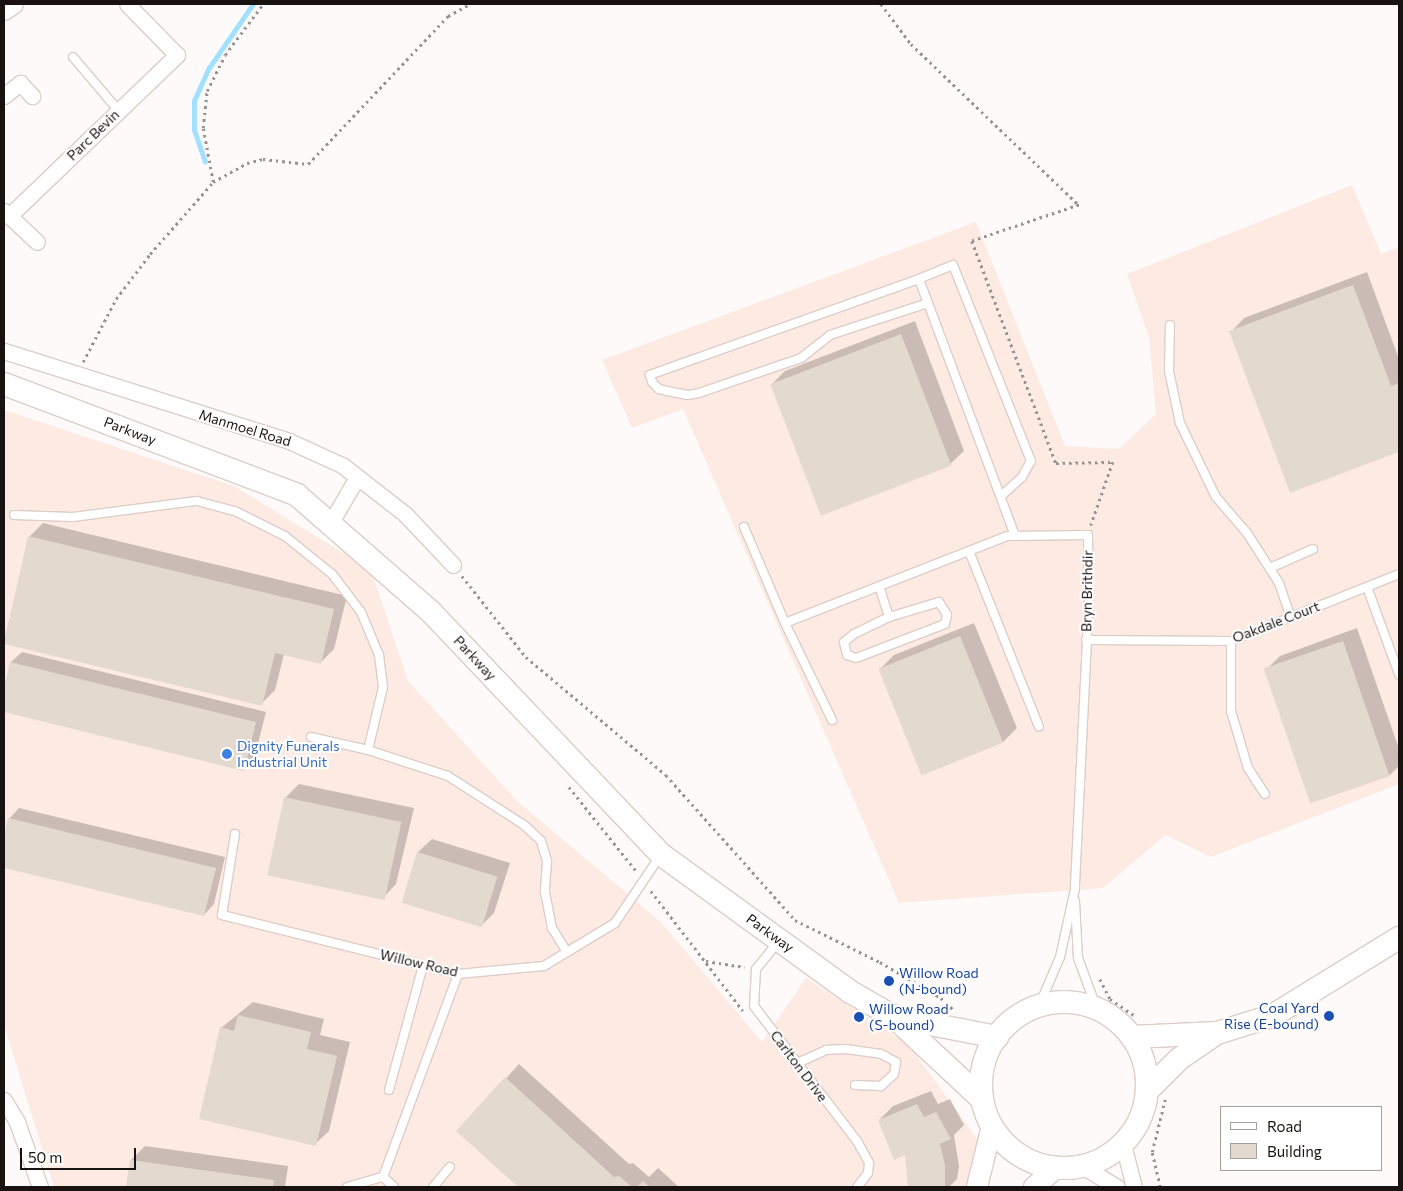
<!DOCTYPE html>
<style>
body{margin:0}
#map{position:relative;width:1403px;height:1191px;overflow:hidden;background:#fdfaf9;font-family:Commissioner,sans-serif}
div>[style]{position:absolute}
.built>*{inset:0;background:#fdebe3}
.shadow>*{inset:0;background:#0003}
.stream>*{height:4.5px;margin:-2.25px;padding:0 2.25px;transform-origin:2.25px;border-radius:2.25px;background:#a1e0fe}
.building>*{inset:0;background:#e4d9cf;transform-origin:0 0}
.path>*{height:2.5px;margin-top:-1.25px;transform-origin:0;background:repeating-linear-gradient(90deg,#979391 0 2.5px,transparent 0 6.5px)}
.roads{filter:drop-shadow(1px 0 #dccec7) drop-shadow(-1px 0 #dccec7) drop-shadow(0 1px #dccec7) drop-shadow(0 -1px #dccec7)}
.service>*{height:8px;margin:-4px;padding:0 4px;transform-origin:4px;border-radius:4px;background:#fff}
.minor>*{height:15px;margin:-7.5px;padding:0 7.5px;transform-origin:7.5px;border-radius:7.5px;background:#fff}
.tertiary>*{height:20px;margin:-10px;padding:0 10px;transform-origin:10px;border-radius:10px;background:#fff}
.secondary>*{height:22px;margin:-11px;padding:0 11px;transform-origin:11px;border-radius:11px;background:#fff}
.secondary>.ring{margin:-11px;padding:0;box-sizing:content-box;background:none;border:22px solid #fff;border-radius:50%}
.dots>*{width:14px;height:14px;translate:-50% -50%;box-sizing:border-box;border:2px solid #fff;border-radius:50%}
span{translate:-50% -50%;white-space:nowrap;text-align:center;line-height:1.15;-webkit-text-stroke:4px #fff;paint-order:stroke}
.street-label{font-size:14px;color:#181311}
.shop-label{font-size:14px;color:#366cbe}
.left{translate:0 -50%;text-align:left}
.transit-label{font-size:14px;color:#164399}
.right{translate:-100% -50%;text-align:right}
.frame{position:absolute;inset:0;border:5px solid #181311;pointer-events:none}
.legend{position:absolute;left:1220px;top:1106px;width:162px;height:65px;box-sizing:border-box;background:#fff;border:1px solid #a3a1a0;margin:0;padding:6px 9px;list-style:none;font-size:15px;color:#181311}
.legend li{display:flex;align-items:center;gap:10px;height:25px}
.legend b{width:25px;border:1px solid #a3a1a0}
.scale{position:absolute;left:20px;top:1148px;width:116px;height:22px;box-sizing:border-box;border:2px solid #181311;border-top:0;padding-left:6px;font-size:15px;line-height:18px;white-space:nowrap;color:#181311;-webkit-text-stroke:4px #fff;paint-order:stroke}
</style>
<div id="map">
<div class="built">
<i style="clip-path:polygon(1352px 185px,1381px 254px,1399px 247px,1399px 784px,1211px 857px,1165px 835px,1103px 888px,899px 903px,683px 409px,632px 428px,602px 360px,976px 222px,1065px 446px,1119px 449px,1156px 414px,1149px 337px,1127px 274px)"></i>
<i style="clip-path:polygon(4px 410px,234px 486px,371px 570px,408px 681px,517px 801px,661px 922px,762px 1042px,806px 978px,908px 1044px,981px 1144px,974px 1187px,54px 1187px,4px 1025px)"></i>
</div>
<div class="shadow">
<i style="clip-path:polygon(1367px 272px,1399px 359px,1399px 450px,1291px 491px,1231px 332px,1244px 318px)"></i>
<i style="clip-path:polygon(915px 321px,964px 451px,950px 464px,771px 385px,785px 371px)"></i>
<i style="clip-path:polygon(43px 523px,347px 596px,334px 649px,321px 662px,284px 654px,275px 690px,261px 704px,4px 642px,29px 537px)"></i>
<i style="clip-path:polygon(974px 623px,1017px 728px,1003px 742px,923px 773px,880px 669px,894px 655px)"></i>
<i style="clip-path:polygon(1357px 628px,1399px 749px,1399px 766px,1390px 775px,1266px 670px,1280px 656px)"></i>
<i style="clip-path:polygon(22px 652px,266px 712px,254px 759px,244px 769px,4px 711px,4px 693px,11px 662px)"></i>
<i style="clip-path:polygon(299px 784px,414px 808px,396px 884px,383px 898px,286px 797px)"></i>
<i style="clip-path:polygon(19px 808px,225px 857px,214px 904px,204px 915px,4px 867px,4px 841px,9px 819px)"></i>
<i style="clip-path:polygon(432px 839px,510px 863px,494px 913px,480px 927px,418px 852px)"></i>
<i style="clip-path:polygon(253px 1002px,324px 1019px,320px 1035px,350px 1042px,329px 1131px,315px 1144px,221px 1028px)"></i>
<i style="clip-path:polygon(519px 1064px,629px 1164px,633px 1163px,649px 1177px,658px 1168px,679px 1187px,520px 1187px,458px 1131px)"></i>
<i style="clip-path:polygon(931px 1091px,938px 1104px,950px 1099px,964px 1125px,954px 1135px,959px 1166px,957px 1179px,949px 1187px,909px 1186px,906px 1153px,879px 1120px,893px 1106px)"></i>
<i style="clip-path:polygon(145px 1146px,288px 1166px,285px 1187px,127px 1187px,131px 1160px)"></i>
</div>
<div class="stream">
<i style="left:205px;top:162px;width:34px;rotate:-109deg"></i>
<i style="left:194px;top:130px;width:29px;rotate:-90deg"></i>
<i style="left:194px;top:101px;width:36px;rotate:-66deg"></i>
<i style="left:209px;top:68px;width:78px;rotate:-55.5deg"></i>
</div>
<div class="building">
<i style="clip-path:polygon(1353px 285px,1391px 386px,1399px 383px,1399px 452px,1290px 493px,1229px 331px)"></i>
<i style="left:901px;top:334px;width:141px;height:140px;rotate:69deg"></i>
<i style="clip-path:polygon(28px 536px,334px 609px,321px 664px,275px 653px,262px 706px,4px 644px)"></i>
<i style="left:960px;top:636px;width:115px;height:88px;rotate:68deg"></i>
<i style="left:1343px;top:641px;width:143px;height:84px;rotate:71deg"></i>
<i style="clip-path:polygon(10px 662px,256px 722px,244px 771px,4px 712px,4px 688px)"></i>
<i style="left:284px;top:797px;width:120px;height:80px;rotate:12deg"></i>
<i style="clip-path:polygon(8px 818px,216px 868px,204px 916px,4px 868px,4px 836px)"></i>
<i style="left:417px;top:852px;width:84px;height:53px;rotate:17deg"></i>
<i style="clip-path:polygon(238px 1015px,311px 1032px,307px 1049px,337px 1056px,316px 1146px,199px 1119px,220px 1027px,234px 1031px)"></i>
<i style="clip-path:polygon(505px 1077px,614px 1177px,619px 1176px,632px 1187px,518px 1187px,456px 1131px)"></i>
<i style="clip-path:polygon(917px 1104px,924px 1117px,936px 1112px,951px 1139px,940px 1144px,945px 1165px,945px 1187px,908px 1187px,905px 1155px,894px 1160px,878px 1120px)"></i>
<i style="clip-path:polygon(130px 1160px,274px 1180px,273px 1187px,126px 1187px)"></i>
<i style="clip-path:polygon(643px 1181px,645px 1183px,650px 1187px,637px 1187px)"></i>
</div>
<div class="path">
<i style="left:881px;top:4px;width:50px;rotate:53.1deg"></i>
<i style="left:911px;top:44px;width:233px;rotate:43.8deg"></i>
<i style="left:1079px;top:205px;width:113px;rotate:161.4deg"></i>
<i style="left:972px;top:241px;width:237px;rotate:69.3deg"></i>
<i style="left:1056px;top:463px;width:57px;rotate:-1deg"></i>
<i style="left:1113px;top:462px;width:67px;rotate:109.2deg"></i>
<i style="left:213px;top:182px;width:55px;rotate:-100.5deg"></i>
<i style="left:203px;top:128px;width:37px;rotate:-84deg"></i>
<i style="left:207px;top:91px;width:40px;rotate:-63.4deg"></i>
<i style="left:225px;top:55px;width:64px;rotate:-53.3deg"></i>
<i style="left:83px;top:362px;width:71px;rotate:-62.4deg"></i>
<i style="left:116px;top:299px;width:56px;rotate:-52.9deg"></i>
<i style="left:150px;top:254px;width:96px;rotate:-48.8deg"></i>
<i style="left:213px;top:182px;width:39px;rotate:-29deg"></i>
<i style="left:247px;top:163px;width:16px;rotate:-14deg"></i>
<i style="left:263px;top:159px;width:45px;rotate:6.3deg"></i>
<i style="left:308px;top:164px;width:204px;rotate:-46.6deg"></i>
<i style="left:448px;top:16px;width:25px;rotate:-29deg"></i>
<i style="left:462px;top:576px;width:103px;rotate:51.7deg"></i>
<i style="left:526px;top:657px;width:183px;rotate:40.1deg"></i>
<i style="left:666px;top:775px;width:194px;rotate:48.3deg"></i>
<i style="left:795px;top:920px;width:95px;rotate:26.3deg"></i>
<i style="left:880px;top:962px;width:71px;rotate:30.5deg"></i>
<i style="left:941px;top:998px;width:16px;rotate:43deg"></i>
<i style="left:569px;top:787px;width:109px;rotate:51.3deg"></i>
<i style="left:651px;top:891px;width:151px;rotate:52.5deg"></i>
<i style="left:706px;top:961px;width:39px;rotate:9deg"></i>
<i style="left:1100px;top:979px;width:22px;rotate:63deg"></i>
<i style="left:1110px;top:999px;width:32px;rotate:34deg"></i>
<i style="left:1160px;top:1187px;width:36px;rotate:-103deg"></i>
<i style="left:1152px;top:1152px;width:54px;rotate:-76deg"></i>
</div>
<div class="roads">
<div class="service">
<i style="left:73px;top:57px;width:71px;rotate:49.6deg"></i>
<i style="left:919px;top:279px;width:286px;rotate:160.4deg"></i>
<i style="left:650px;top:375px;width:7px;rotate:74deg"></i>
<i style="left:652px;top:382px;width:10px;rotate:45deg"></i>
<i style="left:659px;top:389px;width:8px;rotate:14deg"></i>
<i style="left:667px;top:391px;width:21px;rotate:11deg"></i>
<i style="left:688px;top:395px;width:11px;rotate:-10deg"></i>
<i style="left:699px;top:393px;width:108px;rotate:-18.9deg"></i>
<i style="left:801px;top:358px;width:37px;rotate:-38deg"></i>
<i style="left:830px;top:335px;width:103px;rotate:-18.1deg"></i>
<i style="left:1170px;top:325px;width:46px;rotate:91.2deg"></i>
<i style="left:1169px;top:371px;width:53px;rotate:78.1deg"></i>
<i style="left:1180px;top:423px;width:82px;rotate:64.1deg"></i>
<i style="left:1216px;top:497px;width:48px;rotate:49.3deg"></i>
<i style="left:1247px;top:533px;width:59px;rotate:57.4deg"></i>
<i style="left:1279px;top:583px;width:36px;rotate:71deg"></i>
<i style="left:1001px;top:496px;width:28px;rotate:-42deg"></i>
<i style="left:1022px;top:477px;width:18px;rotate:-61deg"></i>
<i style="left:1031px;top:461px;width:211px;rotate:-111.7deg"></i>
<i style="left:953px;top:265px;width:37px;rotate:158deg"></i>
<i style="left:919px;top:279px;width:274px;rotate:69.5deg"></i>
<i style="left:14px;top:515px;width:59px;rotate:1.9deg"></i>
<i style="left:73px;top:517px;width:125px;rotate:-7.4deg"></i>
<i style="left:197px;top:501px;width:39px;rotate:15deg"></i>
<i style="left:235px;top:511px;width:56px;rotate:26.6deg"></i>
<i style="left:285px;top:536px;width:60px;rotate:39deg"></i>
<i style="left:332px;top:574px;width:48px;rotate:52.7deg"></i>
<i style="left:361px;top:612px;width:47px;rotate:67.3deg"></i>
<i style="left:379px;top:655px;width:32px;rotate:83deg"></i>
<i style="left:383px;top:687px;width:65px;rotate:103.4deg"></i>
<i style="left:368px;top:750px;width:84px;rotate:18deg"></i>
<i style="left:448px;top:776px;width:90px;rotate:32.8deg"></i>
<i style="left:524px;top:825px;width:23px;rotate:43deg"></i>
<i style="left:541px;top:841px;width:21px;rotate:73deg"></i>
<i style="left:547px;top:861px;width:31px;rotate:94deg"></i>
<i style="left:545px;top:892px;width:37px;rotate:79deg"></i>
<i style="left:552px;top:928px;width:28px;rotate:58deg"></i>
<i style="left:744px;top:527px;width:104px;rotate:66.9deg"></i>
<i style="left:785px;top:623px;width:238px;rotate:-21.4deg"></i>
<i style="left:1007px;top:536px;width:81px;rotate:-0.7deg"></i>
<i style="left:1088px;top:535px;width:64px;rotate:89.1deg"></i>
<i style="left:1089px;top:599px;width:290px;rotate:92.8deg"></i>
<i style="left:1075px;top:889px;width:70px;rotate:102.4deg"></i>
<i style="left:1060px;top:957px;width:53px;rotate:113.2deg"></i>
<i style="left:969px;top:551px;width:189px;rotate:68.3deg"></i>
<i style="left:1270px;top:568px;width:47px;rotate:-23.8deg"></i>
<i style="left:879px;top:586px;width:33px;rotate:72deg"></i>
<i style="left:1367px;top:587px;width:93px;rotate:69.8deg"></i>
<i style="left:939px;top:602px;width:15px;rotate:58deg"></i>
<i style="left:947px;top:615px;width:9px;rotate:103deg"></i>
<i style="left:945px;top:624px;width:95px;rotate:159.1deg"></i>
<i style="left:856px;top:658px;width:9px;rotate:-162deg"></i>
<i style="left:847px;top:655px;width:13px;rotate:-103deg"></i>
<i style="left:844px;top:642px;width:13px;rotate:-39deg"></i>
<i style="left:854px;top:634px;width:39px;rotate:-26deg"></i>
<i style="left:889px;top:617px;width:52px;rotate:-16.7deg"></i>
<i style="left:785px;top:623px;width:108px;rotate:64.1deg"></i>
<i style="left:1086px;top:640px;width:145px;rotate:0.4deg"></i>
<i style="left:1231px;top:641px;width:181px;rotate:-21.7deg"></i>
<i style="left:1231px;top:641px;width:70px;rotate:90deg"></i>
<i style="left:1231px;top:711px;width:59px;rotate:73.4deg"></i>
<i style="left:1248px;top:768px;width:31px;rotate:57deg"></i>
<i style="left:311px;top:737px;width:58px;rotate:12.8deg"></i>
<i style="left:235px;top:834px;width:82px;rotate:99.1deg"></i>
<i style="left:222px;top:915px;width:243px;rotate:14deg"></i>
<i style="left:458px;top:974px;width:86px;rotate:-5.3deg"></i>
<i style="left:544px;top:966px;width:83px;rotate:-31.2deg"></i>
<i style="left:615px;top:923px;width:81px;rotate:-56.1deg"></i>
<i style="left:1075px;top:901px;width:57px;rotate:87deg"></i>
<i style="left:1078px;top:958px;width:54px;rotate:69.6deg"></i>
<i style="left:778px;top:942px;width:35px;rotate:129deg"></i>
<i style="left:756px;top:969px;width:37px;rotate:93deg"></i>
<i style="left:754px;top:1006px;width:170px;rotate:52.7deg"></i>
<i style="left:857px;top:1141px;width:25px;rotate:61deg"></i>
<i style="left:869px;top:1163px;width:10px;rotate:96deg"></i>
<i style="left:868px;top:1173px;width:18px;rotate:128deg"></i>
<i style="left:795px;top:1064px;width:34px;rotate:-24deg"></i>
<i style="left:826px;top:1050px;width:20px;rotate:-3deg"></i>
<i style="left:846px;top:1049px;width:35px;rotate:8deg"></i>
<i style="left:881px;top:1054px;width:17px;rotate:28deg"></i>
<i style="left:896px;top:1062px;width:12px;rotate:99deg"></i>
<i style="left:894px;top:1074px;width:18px;rotate:137deg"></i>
<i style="left:881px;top:1086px;width:26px;rotate:-178deg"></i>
<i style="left:389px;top:1090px;width:129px;rotate:-74.7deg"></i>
<i style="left:383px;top:1177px;width:216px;rotate:-69.7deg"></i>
<i style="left:347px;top:1187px;width:37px;rotate:-16deg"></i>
<i style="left:383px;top:1177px;width:15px;rotate:42deg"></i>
<i style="left:433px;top:1187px;width:26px;rotate:-50deg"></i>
</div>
<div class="minor">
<i style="left:4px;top:96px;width:21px;rotate:-39deg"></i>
<i style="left:20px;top:83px;width:18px;rotate:47deg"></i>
<i style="left:4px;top:211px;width:45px;rotate:43.2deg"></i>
<i style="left:9px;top:216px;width:233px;rotate:-43.8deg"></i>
<i style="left:177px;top:55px;width:71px;rotate:-134.4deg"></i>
<i style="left:4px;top:351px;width:299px;rotate:17.5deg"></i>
<i style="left:289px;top:441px;width:58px;rotate:24.4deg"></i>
<i style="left:342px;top:465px;width:80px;rotate:37.9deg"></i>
<i style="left:405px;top:514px;width:70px;rotate:46.7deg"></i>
<i style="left:330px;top:524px;width:54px;rotate:-60.1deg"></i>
<i style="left:4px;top:1100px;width:26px;rotate:59deg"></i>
<i style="left:17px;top:1122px;width:69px;rotate:70.5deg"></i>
<i style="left:1123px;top:1144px;width:44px;rotate:75.7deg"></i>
<i style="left:1082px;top:1166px;width:41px;rotate:31deg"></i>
</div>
<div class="tertiary">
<i style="left:4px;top:10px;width:11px;rotate:-34deg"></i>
<i style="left:977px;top:1187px;width:63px;rotate:-76.2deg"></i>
<i style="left:1034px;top:1187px;width:29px;rotate:-41deg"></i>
</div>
<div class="secondary">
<i style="left:4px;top:384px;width:313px;rotate:20.7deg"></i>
<i style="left:297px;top:495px;width:178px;rotate:41.1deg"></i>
<i style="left:431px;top:612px;width:335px;rotate:46.5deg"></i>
<i style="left:662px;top:855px;width:231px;rotate:36deg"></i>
<i style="left:849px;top:991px;width:52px;rotate:30deg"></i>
<i style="left:894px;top:1017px;width:120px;rotate:43deg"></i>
<i class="ring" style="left:981px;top:1002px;width:144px;height:144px"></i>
<i style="left:894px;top:1017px;width:105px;rotate:11deg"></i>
<i style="left:1132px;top:1037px;width:85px;rotate:-2.7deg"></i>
<i style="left:1147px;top:1091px;width:45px;rotate:-45deg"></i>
<i style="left:1179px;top:1059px;width:46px;rotate:-34.4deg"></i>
<i style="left:1217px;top:1033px;width:58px;rotate:-17.2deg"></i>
<i style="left:1272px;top:1016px;width:149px;rotate:-31.6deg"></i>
</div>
</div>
<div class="dots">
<i style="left:227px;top:754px;background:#3f7fe0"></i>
<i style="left:889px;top:981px;background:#1a4fb4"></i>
<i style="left:1329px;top:1016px;background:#1a4fb4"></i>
<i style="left:859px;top:1017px;background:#1a4fb4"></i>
</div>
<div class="street-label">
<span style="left:93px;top:135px;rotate:-44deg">Parc Bevin</span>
<span style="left:245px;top:428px;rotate:17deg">Manmoel Road</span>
<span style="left:130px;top:431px;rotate:21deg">Parkway</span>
<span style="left:1087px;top:591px;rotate:-89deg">Bryn Brithdir</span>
<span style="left:1276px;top:622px;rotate:-21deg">Oakdale Court</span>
<span style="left:475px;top:658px;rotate:47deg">Parkway</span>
<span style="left:770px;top:933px;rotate:36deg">Parkway</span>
<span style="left:419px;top:963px;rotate:13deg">Willow Road</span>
<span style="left:799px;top:1066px;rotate:53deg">Carlton Drive</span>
</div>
<div class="shop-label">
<span class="left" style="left:237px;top:754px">Dignity Funerals<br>Industrial Unit</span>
</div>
<div class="transit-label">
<span class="left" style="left:899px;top:981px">Willow Road<br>(N-bound)</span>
<span class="right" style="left:1319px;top:1016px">Coal Yard<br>Rise (E-bound)</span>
<span class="left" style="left:869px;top:1017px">Willow Road<br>(S-bound)</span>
</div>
<div class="frame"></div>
<ul class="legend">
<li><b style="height:6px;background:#fff"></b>Road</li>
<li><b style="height:14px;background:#e4d9cf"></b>Building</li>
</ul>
<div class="scale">50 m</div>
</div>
